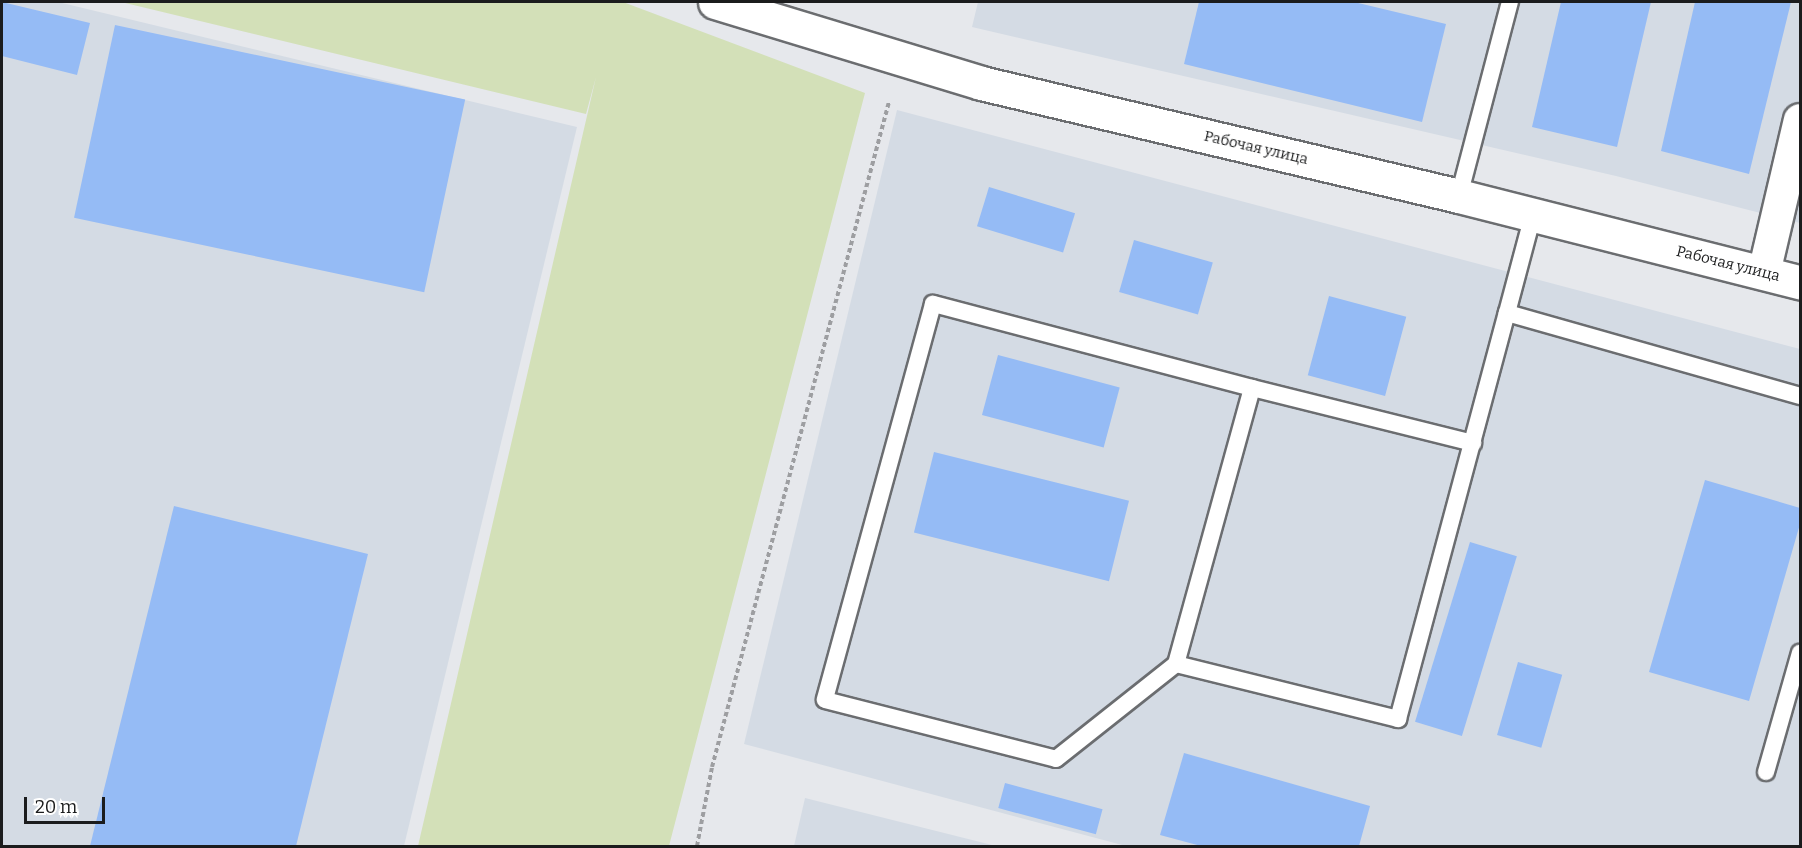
<!DOCTYPE html>
<meta charset="utf-8">
<style>
body{margin:0}
#map{position:relative;width:1802px;height:848px;overflow:hidden;background:#e6e8ec;font-family:Bitter,serif}
div>[style]{position:absolute}
.built>*{inset:0;background:#d4dbe4}
.green>*{inset:0;background:#d3e0b8}
.building>*{inset:0;background:#95bbf5;transform-origin:0 0}
.path>*{height:4px;margin-top:-2px;transform-origin:0;background:repeating-linear-gradient(90deg,#9d9ea1 0 4.5px,transparent 0 7.5px)}
.roads{filter:drop-shadow(2px 0 #6b6d70) drop-shadow(-2px 0 #6b6d70) drop-shadow(0 2px #6b6d70) drop-shadow(0 -2px #6b6d70)}
.service>*{height:16px;margin:-8px;padding:0 8px;transform-origin:8px;border-radius:8px;background:#fff}
.minor>*{height:32px;margin:-16px;padding:0 16px;transform-origin:16px;border-radius:16px;background:#fff}
.secondary>*{height:33px;margin:-16.5px;padding:0 16.5px;transform-origin:16.5px;border-radius:16.5px;background:#fff}
span{translate:-50% -50%;white-space:nowrap;text-align:center;line-height:1.15;-webkit-text-stroke:5px #fff;paint-order:stroke}
.street-label{font-size:15px;color:#1b1c1d}
.frame{position:absolute;inset:0;border:3px solid #1b1c1d;pointer-events:none}
.scale{position:absolute;left:24px;top:797px;width:81px;height:27px;box-sizing:border-box;border:3px solid #1b1c1d;border-top:0;padding-left:8px;font-size:18px;line-height:21px;white-space:nowrap;color:#1b1c1d;-webkit-text-stroke:4px #fff;paint-order:stroke}
</style>
<div id="map">
<div class="built">
<i style="clip-path:polygon(2px 2px,58px 2px,577px 127px,404px 846px,2px 846px)"></i>
<i style="clip-path:polygon(978px 2px,1800px 2px,1800px 223px,1616px 176px,972px 27px)"></i>
<i style="clip-path:polygon(897px 110px,1800px 349px,1800px 846px,1126px 846px,744px 744px)"></i>
<i style="clip-path:polygon(805px 798px,996px 846px,794px 846px)"></i>
</div>
<div class="green">
<i style="clip-path:polygon(121px 2px,623px 2px,865px 93px,669px 846px,418px 846px,596px 77px,586px 114px)"></i>
</div>
<div class="building">
<i style="clip-path:polygon(2px 2px,90px 23px,77px 75px,2px 56px)"></i>
<i style="clip-path:polygon(1199px 2px,1354px 2px,1446px 24px,1422px 122px,1184px 64px)"></i>
<i style="clip-path:polygon(1561px 2px,1651px 2px,1617px 147px,1532px 127px)"></i>
<i style="clip-path:polygon(1695px 2px,1791px 2px,1749px 174px,1661px 151px)"></i>
<i style="left:115px;top:25px;width:358px;height:197px;rotate:12deg"></i>
<i style="left:989px;top:187px;width:90px;height:41px;rotate:17deg"></i>
<i style="left:1134px;top:240px;width:82px;height:54px;rotate:16deg"></i>
<i style="left:1329px;top:296px;width:80px;height:82px;rotate:15deg"></i>
<i style="left:998px;top:355px;width:126px;height:62px;rotate:15deg"></i>
<i style="left:934px;top:452px;width:201px;height:83px;rotate:14deg"></i>
<i style="clip-path:polygon(1705px 480px,1800px 508px,1800px 524px,1749px 701px,1649px 672px)"></i>
<i style="clip-path:polygon(174px 506px,368px 554px,296px 846px,90px 846px)"></i>
<i style="left:1470px;top:542px;width:49px;height:188px;rotate:17deg"></i>
<i style="left:1518px;top:662px;width:46px;height:76px;rotate:16deg"></i>
<i style="clip-path:polygon(1184px 753px,1370px 806px,1359px 846px,1201px 846px,1160px 835px)"></i>
<i style="left:1005px;top:783px;width:101px;height:26px;rotate:15deg"></i>
</div>
<div class="path">
<i style="left:697px;top:846px;width:80px;rotate:-79.2deg"></i>
<i style="left:712px;top:767px;width:688px;rotate:-75.1deg"></i>
</div>
<div class="roads">
<div class="service">
<i style="left:1459px;top:196px;width:201px;rotate:-75.3deg"></i>
<i style="left:1533px;top:215px;width:101px;rotate:104.9deg"></i>
<i style="left:1507px;top:313px;width:305px;rotate:15.8deg"></i>
<i style="left:1252px;top:388px;width:330px;rotate:-165.2deg"></i>
<i style="left:933px;top:304px;width:410px;rotate:105.3deg"></i>
<i style="left:825px;top:700px;width:238px;rotate:14.3deg"></i>
<i style="left:1056px;top:759px;width:153px;rotate:-38.4deg"></i>
<i style="left:1176px;top:664px;width:229px;rotate:13.9deg"></i>
<i style="left:1398px;top:719px;width:420px;rotate:-75deg"></i>
<i style="left:1176px;top:664px;width:286px;rotate:-74.6deg"></i>
<i style="left:1252px;top:388px;width:228px;rotate:14deg"></i>
<i style="left:1766px;top:772px;width:124px;rotate:-74.1deg"></i>
</div>
<div class="minor">
<i style="left:1764px;top:273px;width:157px;rotate:-76.8deg"></i>
</div>
<div class="secondary">
<i style="left:715px;top:2px;width:278px;rotate:16.9deg"></i>
<i style="left:981px;top:83px;width:491px;rotate:13.3deg"></i>
<i style="left:1459px;top:196px;width:352px;rotate:14.2deg"></i>
</div>
</div>
<div class="street-label">
<span style="left:1256px;top:148px;rotate:13deg">Рабочая улица</span>
<span style="left:1728px;top:264px;rotate:14deg">Рабочая улица</span>
</div>
<div class="frame"></div>
<div class="scale">20 m</div>
</div>
